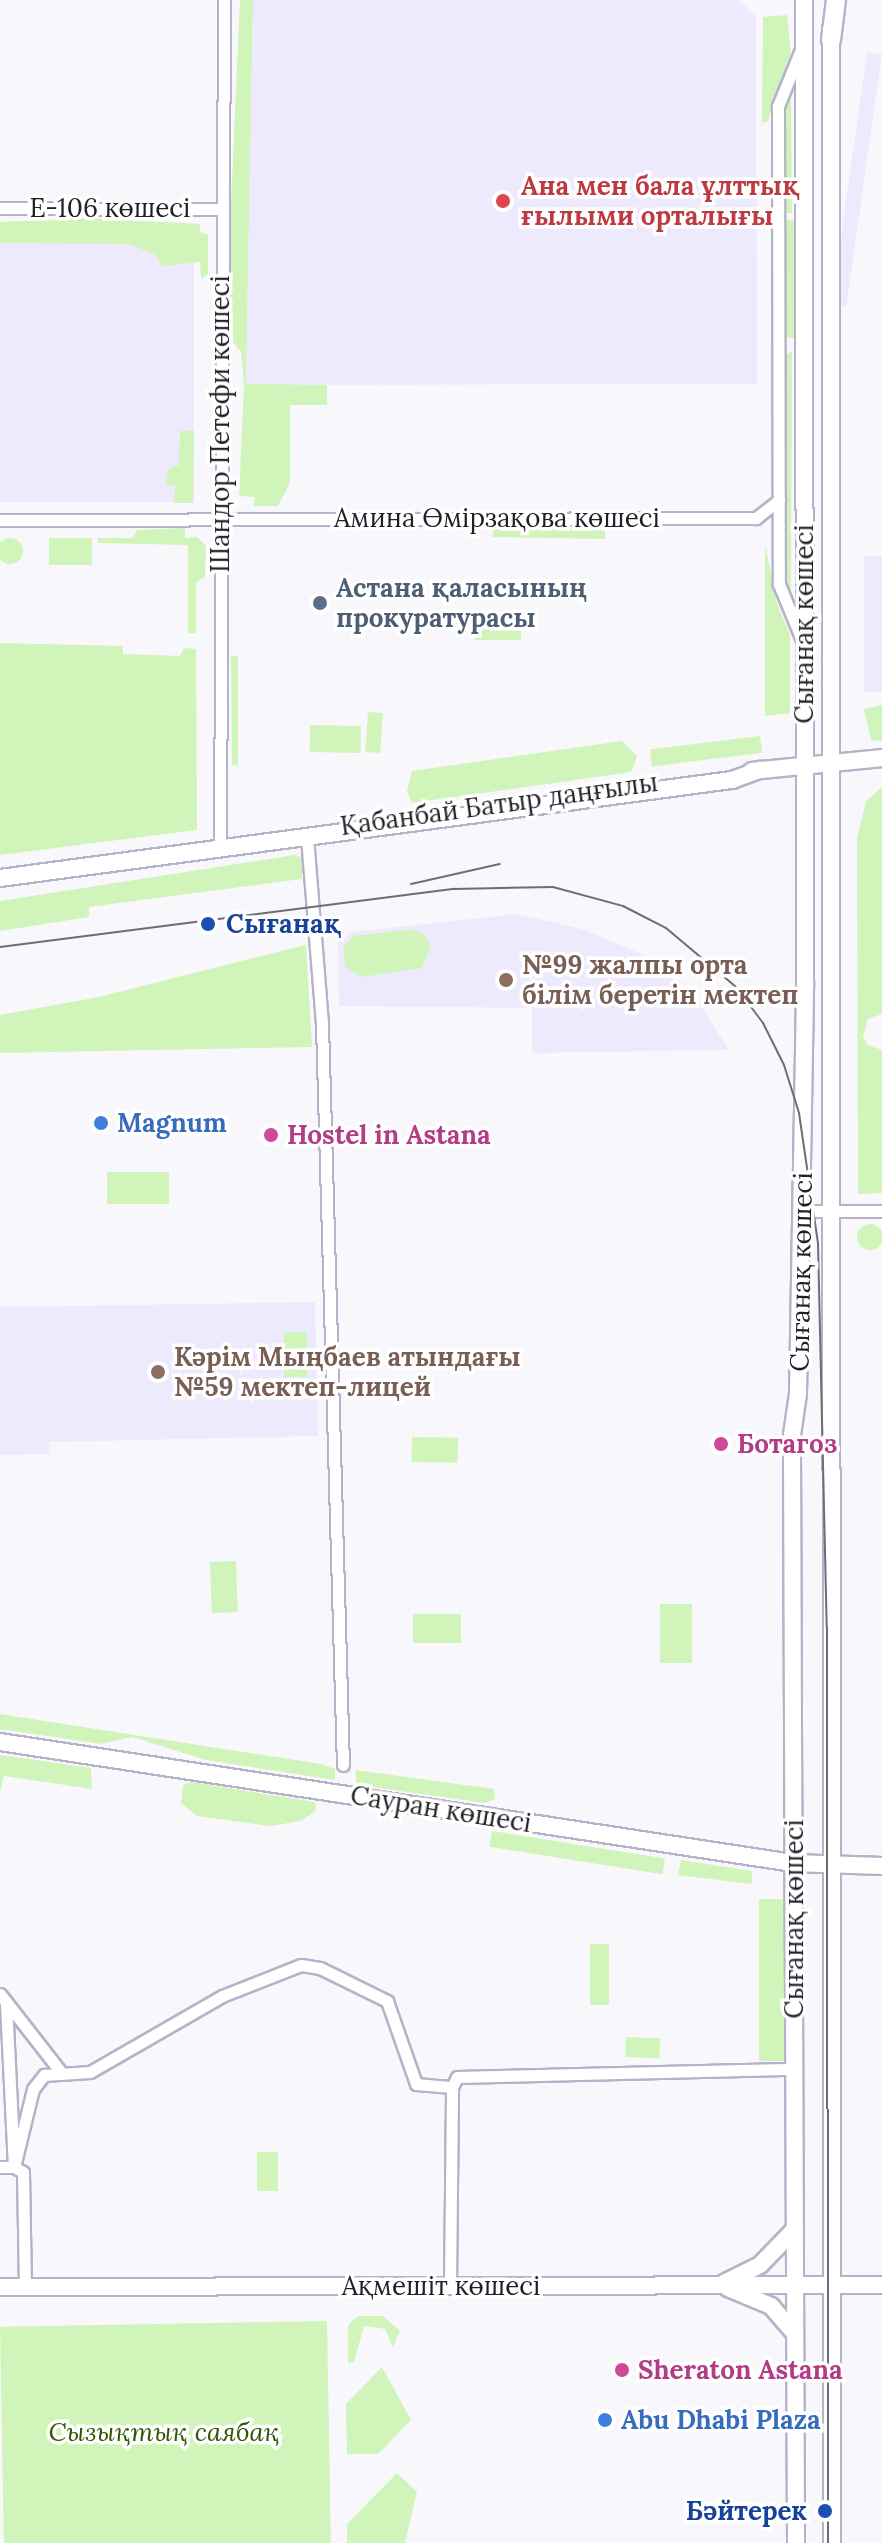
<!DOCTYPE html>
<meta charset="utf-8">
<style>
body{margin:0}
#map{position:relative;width:882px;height:2543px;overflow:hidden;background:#f8f8fc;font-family:Lora,serif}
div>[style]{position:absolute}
.built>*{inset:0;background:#eeeafd;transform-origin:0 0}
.green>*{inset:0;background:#d1f4ba;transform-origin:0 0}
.round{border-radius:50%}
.roads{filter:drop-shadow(2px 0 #b6b2c9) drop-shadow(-2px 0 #b6b2c9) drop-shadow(0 2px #b6b2c9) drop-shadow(0 -2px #b6b2c9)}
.street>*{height:11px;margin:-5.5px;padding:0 5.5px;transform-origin:5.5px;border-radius:5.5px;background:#fff}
.secondary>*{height:16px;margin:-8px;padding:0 8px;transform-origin:8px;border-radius:8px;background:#fff}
.primary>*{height:18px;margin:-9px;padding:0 9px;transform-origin:9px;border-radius:9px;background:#fff}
.tram>*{height:2px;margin:-1px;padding:0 1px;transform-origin:1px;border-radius:1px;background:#6e6d73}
.dots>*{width:22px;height:22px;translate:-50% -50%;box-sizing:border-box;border:4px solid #fff;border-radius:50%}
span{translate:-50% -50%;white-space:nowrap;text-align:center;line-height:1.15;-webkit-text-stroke:7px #fff;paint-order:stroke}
.health-label{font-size:26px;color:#be3a42;font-weight:700}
.left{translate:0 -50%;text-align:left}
.street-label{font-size:26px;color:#211f27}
.service-label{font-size:26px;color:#4e5e75;font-weight:700}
.transit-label{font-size:26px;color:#164399;font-weight:700}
.right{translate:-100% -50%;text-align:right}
.education-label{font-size:26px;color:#785e54;font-weight:700}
.shop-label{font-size:26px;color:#366cbe;font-weight:700}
.hotel-label{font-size:26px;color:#b23c85;font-weight:700}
.park-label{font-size:26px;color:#2f5600;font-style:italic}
</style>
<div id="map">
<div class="built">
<i style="clip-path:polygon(253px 0,739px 0,756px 17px,757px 384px,246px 385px)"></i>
<i style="left:867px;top:52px;width:15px;height:255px;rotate:8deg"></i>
<i style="left:0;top:232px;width:194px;height:270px"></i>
<i style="left:864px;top:556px;width:18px;height:136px"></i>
<i style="clip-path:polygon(518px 914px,585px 930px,647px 956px,699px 1003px,729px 1050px,532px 1053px,532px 1008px,339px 1006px,338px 942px,352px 932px)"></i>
<i style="clip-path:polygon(315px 1302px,318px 1436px,49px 1442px,50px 1454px,0 1455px,0 1307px)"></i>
</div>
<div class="green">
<i style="clip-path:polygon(240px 0,253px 0,246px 384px,327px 385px,327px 405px,290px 405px,290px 483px,278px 506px,253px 506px,255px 497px,239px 496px,244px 384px,241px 352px,233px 342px,230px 225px)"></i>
<i style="clip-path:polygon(787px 15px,791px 53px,768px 121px,762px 123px,763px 17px)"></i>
<i style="clip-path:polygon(791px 89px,792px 213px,782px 213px,784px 108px)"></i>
<i style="clip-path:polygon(87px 218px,200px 224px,200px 232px,208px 235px,208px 274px,201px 279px,200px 262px,162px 266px,155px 255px,130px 244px,0 243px,0 222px)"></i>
<i style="left:784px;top:220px;width:10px;height:118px"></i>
<i style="clip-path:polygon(792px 351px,791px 596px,782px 576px,782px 357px)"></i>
<i style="clip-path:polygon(194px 430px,193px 503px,174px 503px,175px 486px,166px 485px,168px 469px,179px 465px,180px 431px)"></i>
<i style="left:493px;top:526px;width:112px;height:11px;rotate:1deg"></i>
<i style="clip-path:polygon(185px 528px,185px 538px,197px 537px,206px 546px,205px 577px,196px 582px,196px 633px,188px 633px,188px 545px,98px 543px,98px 538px,132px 538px,137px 530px)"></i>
<i style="left:49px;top:538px;width:43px;height:27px"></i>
<i class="round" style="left:-3px;top:538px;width:26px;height:26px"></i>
<i style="clip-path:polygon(765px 545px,777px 603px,790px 635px,790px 713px,765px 716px)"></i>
<i style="left:521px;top:613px;width:27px;height:46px;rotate:90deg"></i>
<i style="clip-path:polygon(0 643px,123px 646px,123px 654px,180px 656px,184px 648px,196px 649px,197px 830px,0 855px)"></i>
<i style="clip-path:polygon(231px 655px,238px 657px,238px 766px,232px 765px)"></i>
<i style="clip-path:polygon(882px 705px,882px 741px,871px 740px,864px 709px)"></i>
<i style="left:368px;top:712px;width:15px;height:40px;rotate:4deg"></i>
<i style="left:310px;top:725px;width:51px;height:27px;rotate:1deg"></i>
<i style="left:760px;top:736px;width:17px;height:111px;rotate:83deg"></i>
<i style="clip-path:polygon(622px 741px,637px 756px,631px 772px,412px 803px,407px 791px,412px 771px)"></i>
<i style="clip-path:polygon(882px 787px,882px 1014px,868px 1019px,863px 1037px,868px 1045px,882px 1050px,882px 1193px,858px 1194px,857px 838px,866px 801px)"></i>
<i style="clip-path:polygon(295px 855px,302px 858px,302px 879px,89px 907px,89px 917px,0 931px,0 901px)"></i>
<i style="clip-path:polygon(411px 929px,425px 935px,431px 947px,422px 968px,361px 977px,346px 967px,343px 948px,353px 936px)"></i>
<i style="clip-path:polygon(306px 945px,312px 1047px,0 1053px,0 1015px,99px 997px)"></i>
<i style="left:169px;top:1172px;width:32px;height:62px;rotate:90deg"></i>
<i class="round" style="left:857px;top:1224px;width:26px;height:26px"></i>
<i style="left:284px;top:1332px;width:23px;height:45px"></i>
<i style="left:412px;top:1437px;width:46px;height:25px;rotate:1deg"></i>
<i style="left:236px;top:1561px;width:51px;height:26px;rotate:88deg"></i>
<i style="left:660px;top:1604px;width:32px;height:59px"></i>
<i style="left:413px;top:1614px;width:48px;height:29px"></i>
<i style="clip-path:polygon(0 1714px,321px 1764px,335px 1769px,335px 1780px,206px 1760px,132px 1737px,101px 1744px,0 1729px)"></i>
<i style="clip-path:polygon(0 1755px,91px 1768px,92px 1789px,4px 1776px,0 1792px)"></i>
<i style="clip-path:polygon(355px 1770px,494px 1789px,495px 1799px,485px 1803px,357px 1785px)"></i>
<i style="clip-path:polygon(191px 1782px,315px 1802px,316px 1811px,300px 1821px,271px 1826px,197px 1816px,181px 1803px,183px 1785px)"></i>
<i style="left:492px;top:1831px;width:175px;height:16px;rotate:9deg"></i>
<i style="clip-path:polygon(681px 1860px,752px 1871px,752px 1884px,678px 1875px)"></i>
<i style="left:759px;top:1899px;width:28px;height:162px"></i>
<i style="left:590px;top:1944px;width:19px;height:61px"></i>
<i style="left:626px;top:2037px;width:34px;height:20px;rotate:2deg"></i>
<i style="left:257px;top:2152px;width:21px;height:39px"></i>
<i style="clip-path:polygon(358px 2316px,383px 2316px,400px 2331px,393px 2348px,385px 2329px,364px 2326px,354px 2362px,348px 2363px,348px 2325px)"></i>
<i style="left:327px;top:2321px;width:222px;height:327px;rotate:89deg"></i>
<i style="clip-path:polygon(382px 2367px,411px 2420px,378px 2454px,347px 2454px,346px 2404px)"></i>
<i style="clip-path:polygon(397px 2473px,417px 2492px,405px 2543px,347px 2543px,347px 2524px)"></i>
</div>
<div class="roads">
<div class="street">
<i style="left:802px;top:47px;width:64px;rotate:112.1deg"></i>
<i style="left:778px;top:106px;width:478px;rotate:89.9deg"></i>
<i style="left:779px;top:584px;width:61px;rotate:67.7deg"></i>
<i style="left:0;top:208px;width:221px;rotate:0.3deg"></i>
<i style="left:0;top:520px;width:756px;rotate:-0.15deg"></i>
<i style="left:756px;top:518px;width:29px;rotate:-38deg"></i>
<i style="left:307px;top:837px;width:188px;rotate:85.4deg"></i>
<i style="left:322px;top:1024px;width:741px;rotate:88.38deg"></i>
<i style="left:220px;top:848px;width:848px;rotate:-89.73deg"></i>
<i style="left:803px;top:1211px;width:79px"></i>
<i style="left:0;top:1994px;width:99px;rotate:52deg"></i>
<i style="left:0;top:2167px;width:14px"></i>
<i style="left:14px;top:2167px;width:163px;rotate:-92.8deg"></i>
<i style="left:450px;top:2286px;width:199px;rotate:-89.4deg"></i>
<i style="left:452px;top:2087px;width:11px;rotate:-63deg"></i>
<i style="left:457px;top:2077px;width:338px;rotate:-1.4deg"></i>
<i style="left:25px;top:2287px;width:115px;rotate:-91deg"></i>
<i style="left:23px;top:2172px;width:10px;rotate:-151deg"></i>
<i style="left:14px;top:2167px;width:80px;rotate:-76.3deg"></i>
<i style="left:33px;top:2089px;width:18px;rotate:-52deg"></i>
<i style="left:44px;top:2075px;width:46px;rotate:-3.7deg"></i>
<i style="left:90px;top:2072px;width:152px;rotate:-29.9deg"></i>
<i style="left:222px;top:1996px;width:85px;rotate:-21.4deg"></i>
<i style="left:301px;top:1965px;width:19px;rotate:9deg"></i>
<i style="left:320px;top:1968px;width:75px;rotate:26.2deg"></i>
<i style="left:387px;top:2001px;width:88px;rotate:70.7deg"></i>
<i style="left:416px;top:2084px;width:36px;rotate:5deg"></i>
</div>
<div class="secondary">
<i style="left:831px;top:29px;width:2514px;rotate:89.98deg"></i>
<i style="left:752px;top:771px;width:131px;rotate:-5.7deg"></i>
<i style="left:0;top:878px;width:739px;rotate:-7.63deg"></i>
<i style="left:732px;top:780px;width:30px;rotate:-20deg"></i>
<i style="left:0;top:1742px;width:802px;rotate:8.68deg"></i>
<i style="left:793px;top:1863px;width:89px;rotate:1.9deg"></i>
<i style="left:724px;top:2283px;width:40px;rotate:-26.6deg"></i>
<i style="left:760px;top:2265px;width:50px;rotate:-45.8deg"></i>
<i style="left:0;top:2287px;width:882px;rotate:-0.13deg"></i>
<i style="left:728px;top:2288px;width:47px;rotate:22.7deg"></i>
<i style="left:771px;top:2306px;width:33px;rotate:49deg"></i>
<i style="left:796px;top:2543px;width:1108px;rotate:-90.21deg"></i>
<i style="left:792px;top:1435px;width:41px;rotate:-81.7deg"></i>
<i style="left:798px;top:1394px;width:413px;rotate:-89deg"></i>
<i style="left:805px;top:981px;width:981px;rotate:-90.06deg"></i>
</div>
<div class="primary">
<i style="left:831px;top:40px;width:40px;rotate:-82.9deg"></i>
</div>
</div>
<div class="tram">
<i style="left:411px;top:884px;width:91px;rotate:-12.7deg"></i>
<i style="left:0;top:947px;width:458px;rotate:-7.3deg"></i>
<i style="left:454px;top:889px;width:99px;rotate:-1.2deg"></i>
<i style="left:553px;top:887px;width:73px;rotate:15.2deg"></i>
<i style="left:623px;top:906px;width:48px;rotate:27.1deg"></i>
<i style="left:666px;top:928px;width:92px;rotate:40.1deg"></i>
<i style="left:736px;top:987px;width:45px;rotate:53.1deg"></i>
<i style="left:763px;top:1023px;width:47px;rotate:63.4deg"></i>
<i style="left:784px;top:1065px;width:50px;rotate:72.6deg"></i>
<i style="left:799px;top:1113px;width:131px;rotate:81.7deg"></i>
<i style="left:818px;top:1243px;width:384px;rotate:88.7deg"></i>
<i style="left:827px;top:1627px;width:916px;rotate:89.94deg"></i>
</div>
<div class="dots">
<i style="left:503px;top:201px;background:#e0444e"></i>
<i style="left:320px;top:603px;background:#5c6f8a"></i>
<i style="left:208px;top:924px;background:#1a4fb4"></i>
<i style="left:506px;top:980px;background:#8d6e63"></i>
<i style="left:101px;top:1123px;background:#3f7fe0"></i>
<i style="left:271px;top:1135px;background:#d1479c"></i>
<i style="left:158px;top:1372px;background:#8d6e63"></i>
<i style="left:721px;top:1444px;background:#d1479c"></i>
<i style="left:622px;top:2370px;background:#d1479c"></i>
<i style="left:605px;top:2420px;background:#3f7fe0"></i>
<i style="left:825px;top:2511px;background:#1a4fb4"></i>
</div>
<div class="health-label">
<span class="left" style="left:521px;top:201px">Ана мен бала ұлттық<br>ғылыми орталығы</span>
</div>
<div class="street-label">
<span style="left:110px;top:208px">Е-106 көшесі</span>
<span style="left:220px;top:424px;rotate:-90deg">Шандор Петефи көшесі</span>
<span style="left:497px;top:518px">Амина Өмірзақова көшесі</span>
<span style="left:804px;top:624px;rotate:-90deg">Сығанақ көшесі</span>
<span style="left:499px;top:804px;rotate:-8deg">Қабанбай Батыр даңғылы</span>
<span style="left:801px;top:1272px;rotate:-89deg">Сығанақ көшесі</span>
<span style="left:441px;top:1809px;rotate:9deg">Сауран көшесі</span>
<span style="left:794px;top:1919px;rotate:-90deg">Сығанақ көшесі</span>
<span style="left:441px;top:2286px">Ақмешіт көшесі</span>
</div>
<div class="service-label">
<span class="left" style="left:336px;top:603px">Астана қаласының<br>прокуратурасы</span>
</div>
<div class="transit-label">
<span class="left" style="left:226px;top:924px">Сығанақ</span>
<span class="right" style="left:807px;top:2511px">Бәйтерек</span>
</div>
<div class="education-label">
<span class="left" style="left:522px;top:980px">№99 жалпы орта<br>білім беретін мектеп</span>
<span class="left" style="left:174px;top:1372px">Кәрім Мыңбаев атындағы<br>№59 мектеп-лицей</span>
</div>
<div class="shop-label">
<span class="left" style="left:117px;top:1123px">Magnum</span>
<span class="left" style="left:621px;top:2420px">Abu Dhabi Plaza</span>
</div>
<div class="hotel-label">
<span class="left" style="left:287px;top:1135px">Hostel in Astana</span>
<span class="left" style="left:737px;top:1444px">Ботагоз</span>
<span class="left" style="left:638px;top:2370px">Sheraton Astana</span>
</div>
<div class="park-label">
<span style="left:164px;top:2432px">Сызықтық саябақ</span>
</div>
</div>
